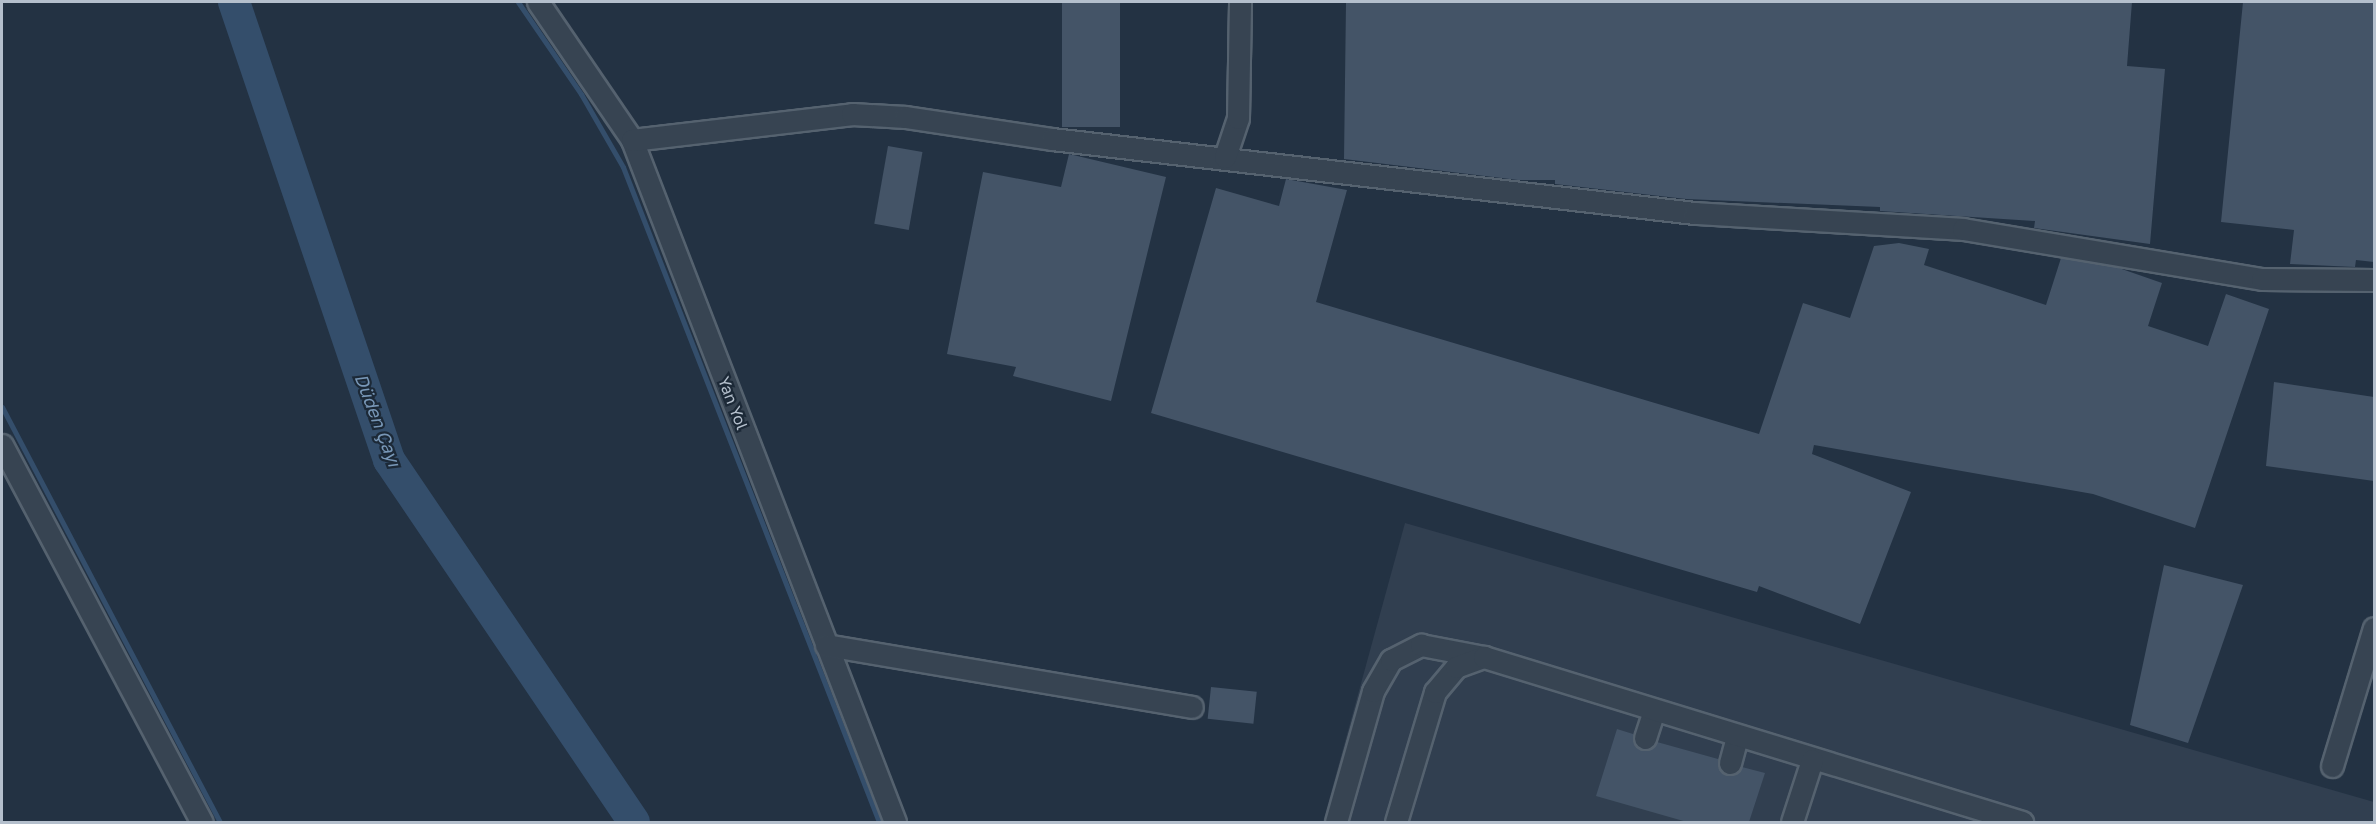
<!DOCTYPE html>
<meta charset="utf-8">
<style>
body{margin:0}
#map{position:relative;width:2376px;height:824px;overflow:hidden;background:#233243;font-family:"Golos Text",sans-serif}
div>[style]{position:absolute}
.airport>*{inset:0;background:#313f50}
.stream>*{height:5px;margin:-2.5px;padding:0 2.5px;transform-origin:2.5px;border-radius:2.5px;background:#344e6b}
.river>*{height:32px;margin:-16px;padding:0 16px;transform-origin:16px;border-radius:16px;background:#344e6b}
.building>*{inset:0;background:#445467;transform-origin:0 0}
.roads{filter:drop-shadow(2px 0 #55626f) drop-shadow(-2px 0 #55626f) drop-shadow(0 2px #55626f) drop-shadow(0 -2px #55626f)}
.minor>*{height:21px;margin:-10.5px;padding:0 10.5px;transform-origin:10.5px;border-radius:10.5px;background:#374452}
span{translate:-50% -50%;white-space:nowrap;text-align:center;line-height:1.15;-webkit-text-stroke:4.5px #1c2937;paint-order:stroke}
.street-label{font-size:16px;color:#b4bfcc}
.water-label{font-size:18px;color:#7897b7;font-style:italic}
.frame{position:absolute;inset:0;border:3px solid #b4bfcc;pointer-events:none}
</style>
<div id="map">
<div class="airport">
<i style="clip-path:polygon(1405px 523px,2374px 802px,2374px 822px,1323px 822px)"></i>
</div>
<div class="stream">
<i style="left:518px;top:2px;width:112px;rotate:55.6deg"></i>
<i style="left:581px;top:94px;width:84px;rotate:60.1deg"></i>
<i style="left:623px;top:167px;width:703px;rotate:68.65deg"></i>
<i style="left:2px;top:407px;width:469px;rotate:62.3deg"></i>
</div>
<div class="river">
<i style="left:234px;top:2px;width:484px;rotate:71.3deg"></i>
<i style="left:389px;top:460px;width:437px;rotate:55.9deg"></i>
</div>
<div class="building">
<i style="left:1062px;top:2px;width:58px;height:125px"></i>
<i style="clip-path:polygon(1346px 2px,2132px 2px,2127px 66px,2165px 69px,2150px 244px,2034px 228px,2035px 221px,1880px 211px,1880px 207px,1686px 199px,1555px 184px,1555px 180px,1518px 180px,1344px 159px)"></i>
<i style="clip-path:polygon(2243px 2px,2374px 2px,2374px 262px,2356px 260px,2355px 267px,2290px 264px,2294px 230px,2221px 222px)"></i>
<i style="left:888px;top:146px;width:35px;height:79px;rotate:10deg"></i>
<i style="clip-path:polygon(1069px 154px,1166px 177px,1111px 401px,1013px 376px,1016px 367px,947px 354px,983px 172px,1061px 187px)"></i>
<i style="clip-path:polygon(1286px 179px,1347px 190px,1316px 302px,1759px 434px,1803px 303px,1850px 318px,1874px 246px,1899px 243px,1929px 249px,1924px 265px,2046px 305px,2061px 258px,2116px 267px,2162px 283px,2148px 326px,2208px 346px,2226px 294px,2269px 309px,2195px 528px,2093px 494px,1814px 445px,1812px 454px,1911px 492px,1860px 624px,1759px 586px,1757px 592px,1151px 413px,1216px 188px,1279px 206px)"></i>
<i style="clip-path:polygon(2274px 382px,2374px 397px,2374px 481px,2266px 466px)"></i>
<i style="clip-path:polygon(2164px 565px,2243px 585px,2188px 743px,2130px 725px)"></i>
<i style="left:1211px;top:687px;width:46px;height:32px;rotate:6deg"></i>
<i style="clip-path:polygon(1617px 729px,1633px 734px,1635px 746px,1642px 750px,1653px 748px,1657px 742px,1718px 759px,1718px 767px,1726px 775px,1734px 775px,1742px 767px,1765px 773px,1749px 822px,1687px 822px,1596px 796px)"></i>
</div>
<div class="roads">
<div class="minor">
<i style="left:538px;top:2px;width:167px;rotate:55.7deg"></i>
<i style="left:632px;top:140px;width:731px;rotate:68.91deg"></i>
<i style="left:632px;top:140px;width:222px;rotate:-6.7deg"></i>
<i style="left:852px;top:114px;width:53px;rotate:3.2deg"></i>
<i style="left:905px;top:117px;width:149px;rotate:8.5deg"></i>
<i style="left:1052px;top:139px;width:647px;rotate:6.57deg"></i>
<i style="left:1695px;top:213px;width:268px;rotate:3.4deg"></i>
<i style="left:1963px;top:229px;width:303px;rotate:9.5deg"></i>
<i style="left:2262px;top:279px;width:112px;rotate:0.5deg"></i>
<i style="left:1225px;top:157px;width:41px;rotate:-71.6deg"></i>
<i style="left:1238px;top:118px;width:116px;rotate:-89deg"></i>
<i style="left:2px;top:445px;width:427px;rotate:62.1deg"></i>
<i style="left:826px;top:645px;width:371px;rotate:9.6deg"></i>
<i style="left:1645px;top:738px;width:28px;rotate:-72deg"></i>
<i style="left:1730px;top:763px;width:27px;rotate:-75deg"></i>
<i style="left:2332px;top:766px;width:144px;rotate:-73.1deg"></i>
<i style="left:1336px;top:822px;width:136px;rotate:-74.2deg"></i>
<i style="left:1373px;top:691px;width:36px;rotate:-60deg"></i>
<i style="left:1391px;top:660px;width:34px;rotate:-27deg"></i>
<i style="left:1421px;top:645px;width:64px;rotate:10.8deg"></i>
<i style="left:1396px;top:822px;width:136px;rotate:-73.3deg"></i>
<i style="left:1435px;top:692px;width:33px;rotate:-50deg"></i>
<i style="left:1456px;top:667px;width:30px;rotate:-20deg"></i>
<i style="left:1484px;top:657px;width:563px;rotate:17.05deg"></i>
<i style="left:1792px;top:822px;width:65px;rotate:-72.1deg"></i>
</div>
</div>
<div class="street-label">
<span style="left:733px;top:403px;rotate:69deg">Yan Yol</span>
</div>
<div class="water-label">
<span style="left:378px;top:420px;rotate:69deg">Düden Çayı</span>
</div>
<div class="frame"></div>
</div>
